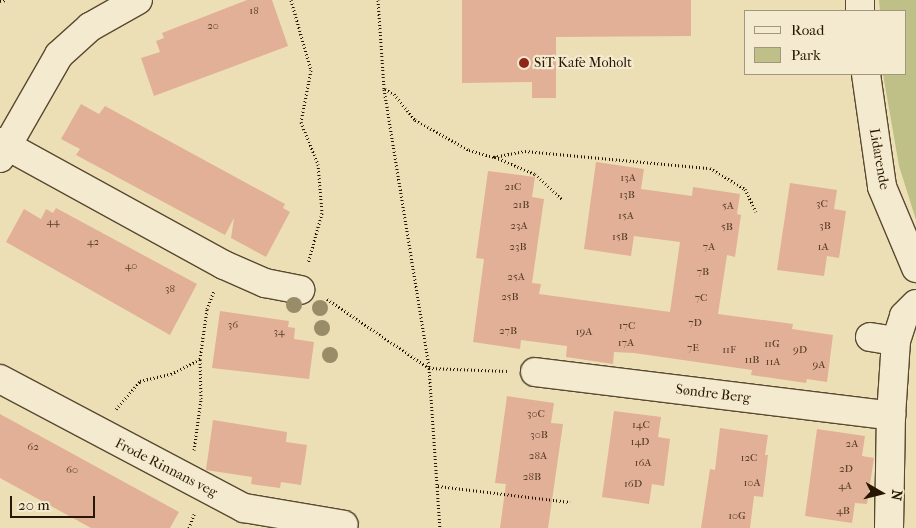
<!DOCTYPE html>
<meta charset="utf-8">
<style>
body{margin:0}
#map{position:relative;width:916px;height:528px;overflow:hidden;background:#ecdfb5;font-family:"IM FELL French Canon",serif}
div>[style]{position:absolute}
.green>*{inset:0;background:#bfc088}
.building>*{inset:0;background:#e2b096}
.path>*{height:3px;margin-top:-1.5px;transform-origin:0;background:repeating-linear-gradient(90deg,#281702 0 1px,transparent 0 3.5px)}
.roads{filter:drop-shadow(1px 0 #59492f) drop-shadow(-1px 0 #59492f) drop-shadow(0 1px #59492f) drop-shadow(0 -1px #59492f)}
.minor>*{height:28px;margin:-14px;padding:0 14px;transform-origin:14px;border-radius:14px;background:#f3eacf}
.trees>*{width:16px;height:16px;margin:-8px;border-radius:50%;background:#998d69}
.dots>*{width:14px;height:14px;translate:-50% -50%;box-sizing:border-box;border:2px solid #f3eacf;border-radius:50%}
span{translate:-50% -50%;white-space:nowrap;text-align:center;line-height:1.15;-webkit-text-stroke:4.5px #f3eacf;paint-order:stroke}
.number-label{font-size:11px;color:#563d27}
.number-label span{-webkit-text-stroke-width:0}
.poi-label{font-size:14px;color:#281702}
.left{translate:0 -50%;text-align:left}
.street-label{font-size:14px;color:#281702}
.legend{position:absolute;left:744px;top:10px;width:162px;height:65px;box-sizing:border-box;background:#f3eacf;border:1px solid #a2967d;margin:0;padding:6px 9px;list-style:none;font-size:15px;color:#281702}
.legend li{display:flex;align-items:center;gap:10px;height:25px}
.legend b{width:25px;border:1px solid #a2967d}
.north{position:absolute;left:856px;top:468px;width:50px;height:50px;-webkit-text-stroke:4px #f3eacf;paint-order:stroke;rotate:98deg;font-size:14px;font-weight:700;line-height:20px;text-align:center;color:#281702}
.north::after{content:'';display:block;margin:auto;width:18px;height:22px;background:#281702;clip-path:polygon(50% 0,100% 100%,50% 72%,0 100%)}
.scale{position:absolute;left:10px;top:496px;width:85px;height:22px;box-sizing:border-box;border:2px solid #281702;border-top:0;padding-left:6px;font-size:15px;line-height:18px;white-space:nowrap;color:#281702;-webkit-text-stroke:4px #f3eacf;paint-order:stroke}
</style>
<div id="map">
<div class="green">
<i style="clip-path:polygon(879px 0,916px 0,916px 220px,899px 166px,883px 74px,905px 74px,905px 11px,880px 11px)"></i>
</div>
<div class="building">
<i style="clip-path:polygon(247px 0,272px 0,288px 46px,154px 96px,141px 58px,160px 52px,156px 41px,164px 38px,162px 33px)"></i>
<i style="clip-path:polygon(462px 0,691px 0,691px 36px,556px 37px,556px 98px,532px 98px,532px 82px,462px 83px)"></i>
<i style="clip-path:polygon(81px 104px,99px 114px,105px 106px,285px 204px,283px 208px,290px 212px,266px 257px,231px 238px,234px 218px,225px 235px,76px 155px,80px 149px,61px 139px)"></i>
<i style="clip-path:polygon(596px 162px,644px 169px,641px 189px,692px 196px,693px 187px,740px 194px,737px 214px,741px 215px,735px 257px,727px 255px,718px 314px,793px 324px,792px 329px,833px 335px,827px 382px,807px 379px,806px 383px,751px 375px,752px 370px,634px 353px,614px 352px,613px 364px,566px 357px,567px 346px,521px 340px,520px 349px,473px 342px,484px 259px,476px 258px,488px 171px,535px 177px,532px 197px,544px 199px,532px 283px,541px 284px,539px 294px,670px 312px,680px 242px,634px 236px,631px 256px,584px 249px)"></i>
<i style="clip-path:polygon(790px 183px,837px 190px,834px 209px,846px 211px,839px 258px,827px 256px,824px 276px,777px 270px)"></i>
<i style="clip-path:polygon(56px 208px,197px 284px,170px 335px,6px 242px,24px 209px,41px 219px,46px 209px,53px 213px)"></i>
<i style="clip-path:polygon(220px 311px,289px 321px,288px 327px,295px 328px,294px 339px,314px 342px,309px 379px,212px 368px)"></i>
<i style="clip-path:polygon(507px 396px,554px 403px,551px 423px,563px 424px,548px 528px,500px 528px,506px 484px,495px 483px)"></i>
<i style="clip-path:polygon(614px 411px,661px 417px,658px 437px,670px 439px,664px 486px,652px 484px,649px 504px,602px 497px)"></i>
<i style="clip-path:polygon(0 414px,179px 512px,170px 528px,91px 528px,0 478px)"></i>
<i style="clip-path:polygon(213px 420px,287px 432px,286px 442px,307px 445px,301px 485px,281px 482px,280px 488px,251px 484px,252px 477px,206px 470px)"></i>
<i style="clip-path:polygon(720px 428px,768px 435px,765px 455px,768px 455px,763px 497px,754px 496px,750px 528px,701px 528px,710px 469px,715px 470px)"></i>
<i style="clip-path:polygon(817px 429px,865px 436px,862px 456px,874px 458px,867px 504px,855px 503px,852px 523px,805px 516px)"></i>
</div>
<div class="path">
<i style="left:291px;top:0;width:73px;rotate:74.1deg"></i>
<i style="left:311px;top:70px;width:53px;rotate:100.9deg"></i>
<i style="left:301px;top:122px;width:45px;rotate:68deg"></i>
<i style="left:318px;top:164px;width:49px;rotate:85.3deg"></i>
<i style="left:322px;top:213px;width:52px;rotate:105.6deg"></i>
<i style="left:378px;top:0;width:89px;rotate:86.1deg"></i>
<i style="left:384px;top:89px;width:283px;rotate:80.8deg"></i>
<i style="left:429px;top:368px;width:160px;rotate:86.1deg"></i>
<i style="left:0;top:1px;width:6px;rotate:-9deg"></i>
<i style="left:385px;top:89px;width:10px;rotate:29deg"></i>
<i style="left:394px;top:94px;width:33px;rotate:51deg"></i>
<i style="left:415px;top:120px;width:62px;rotate:29.1deg"></i>
<i style="left:469px;top:150px;width:26px;rotate:16deg"></i>
<i style="left:494px;top:157px;width:32px;rotate:-11deg"></i>
<i style="left:525px;top:151px;width:186px;rotate:5.3deg"></i>
<i style="left:710px;top:168px;width:41px;rotate:31deg"></i>
<i style="left:745px;top:189px;width:25px;rotate:64deg"></i>
<i style="left:495px;top:157px;width:43px;rotate:23deg"></i>
<i style="left:535px;top:174px;width:37px;rotate:43deg"></i>
<i style="left:327px;top:299px;width:123px;rotate:34.1deg"></i>
<i style="left:429px;top:368px;width:78px;rotate:2.2deg"></i>
<i style="left:116px;top:409px;width:37px;rotate:-49deg"></i>
<i style="left:140px;top:381px;width:32px;rotate:-13deg"></i>
<i style="left:171px;top:374px;width:33px;rotate:-27deg"></i>
<i style="left:194px;top:450px;width:51px;rotate:-82.2deg"></i>
<i style="left:201px;top:399px;width:40px;rotate:-91.4deg"></i>
<i style="left:200px;top:359px;width:50px;rotate:-82deg"></i>
<i style="left:207px;top:309px;width:19px;rotate:-69deg"></i>
<i style="left:438px;top:486px;width:133px;rotate:6.9deg"></i>
<i style="left:189px;top:528px;width:15px;rotate:-70deg"></i>
</div>
<div class="roads">
<div class="minor">
<i style="left:860px;top:0;width:11px;rotate:90deg"></i>
<i style="left:866px;top:74px;width:114px;rotate:81.9deg"></i>
<i style="left:882px;top:187px;width:88px;rotate:67.2deg"></i>
<i style="left:0;top:142px;width:256px;rotate:28.8deg"></i>
<i style="left:224px;top:265px;width:45px;rotate:23.7deg"></i>
<i style="left:265px;top:283px;width:36px;rotate:11deg"></i>
<i style="left:0;top:158px;width:119px;rotate:-60.2deg"></i>
<i style="left:59px;top:55px;width:42px;rotate:-42.1deg"></i>
<i style="left:90px;top:27px;width:55px;rotate:-29.4deg"></i>
<i style="left:870px;top:337px;width:26px;rotate:9deg"></i>
<i style="left:535px;top:372px;width:359px;rotate:7deg"></i>
<i style="left:0;top:379px;width:276px;rotate:27.9deg"></i>
<i style="left:244px;top:508px;width:101px;rotate:9.6deg"></i>
<i style="left:889px;top:528px;width:112px;rotate:-89deg"></i>
<i style="left:891px;top:416px;width:75px;rotate:-86.2deg"></i>
<i style="left:896px;top:341px;width:26px;rotate:-72deg"></i>
<i style="left:904px;top:316px;width:17px;rotate:-45deg"></i>
</div>
</div>
<div class="trees">
<i style="left:294px;top:305px"></i>
<i style="left:320px;top:308px"></i>
<i style="left:322px;top:328px"></i>
<i style="left:330px;top:355px"></i>
</div>
<div class="dots">
<i style="left:524px;top:63px;background:#8f2418"></i>
</div>
<div class="number-label">
<span style="left:254px;top:11px">18</span>
<span style="left:213px;top:26px">20</span>
<span style="left:628px;top:178px">13A</span>
<span style="left:513px;top:187px">21C</span>
<span style="left:627px;top:195px">13B</span>
<span style="left:822px;top:204px">3C</span>
<span style="left:521px;top:205px">21B</span>
<span style="left:728px;top:206px">5A</span>
<span style="left:626px;top:216px">15A</span>
<span style="left:53px;top:222px">44</span>
<span style="left:519px;top:226px">23A</span>
<span style="left:825px;top:226px">3B</span>
<span style="left:727px;top:227px">5B</span>
<span style="left:620px;top:237px">15B</span>
<span style="left:93px;top:242px">42</span>
<span style="left:518px;top:247px">23B</span>
<span style="left:709px;top:247px">7A</span>
<span style="left:823px;top:247px">1A</span>
<span style="left:131px;top:266px">40</span>
<span style="left:703px;top:272px">7B</span>
<span style="left:516px;top:277px">25A</span>
<span style="left:170px;top:289px">38</span>
<span style="left:510px;top:297px">25B</span>
<span style="left:701px;top:298px">7C</span>
<span style="left:695px;top:323px">7D</span>
<span style="left:233px;top:325px">36</span>
<span style="left:627px;top:326px">17C</span>
<span style="left:508px;top:331px">27B</span>
<span style="left:279px;top:332px">34</span>
<span style="left:584px;top:332px">19A</span>
<span style="left:626px;top:343px">17A</span>
<span style="left:772px;top:344px">11G</span>
<span style="left:693px;top:348px">7E</span>
<span style="left:729px;top:350px">11F</span>
<span style="left:800px;top:350px">9D</span>
<span style="left:752px;top:360px">11B</span>
<span style="left:773px;top:362px">11A</span>
<span style="left:819px;top:365px">9A</span>
<span style="left:536px;top:414px">30C</span>
<span style="left:641px;top:425px">14C</span>
<span style="left:539px;top:435px">30B</span>
<span style="left:640px;top:442px">14D</span>
<span style="left:852px;top:444px">2A</span>
<span style="left:33px;top:447px">62</span>
<span style="left:538px;top:456px">28A</span>
<span style="left:749px;top:458px">12C</span>
<span style="left:643px;top:463px">16A</span>
<span style="left:846px;top:469px">2D</span>
<span style="left:72px;top:470px">60</span>
<span style="left:532px;top:477px">28B</span>
<span style="left:752px;top:483px">10A</span>
<span style="left:633px;top:484px">16D</span>
<span style="left:845px;top:486px">4A</span>
<span style="left:843px;top:511px">4B</span>
<span style="left:737px;top:516px">10G</span>
</div>
<div class="poi-label">
<span class="left" style="left:534px;top:63px">SiT Kafe Moholt</span>
</div>
<div class="street-label">
<span style="left:879px;top:159px;rotate:80deg">Lidarende</span>
<span style="left:713px;top:394px;rotate:7deg">Søndre Berg</span>
<span style="left:166px;top:468px;rotate:27deg">Frode Rinnans veg</span>
</div>
<ul class="legend">
<li><b style="height:6px;background:#f3eacf"></b>Road</li>
<li><b style="height:14px;background:#bfc088"></b>Park</li>
</ul>
<div class="north">N</div>
<div class="scale">20 m</div>
</div>
